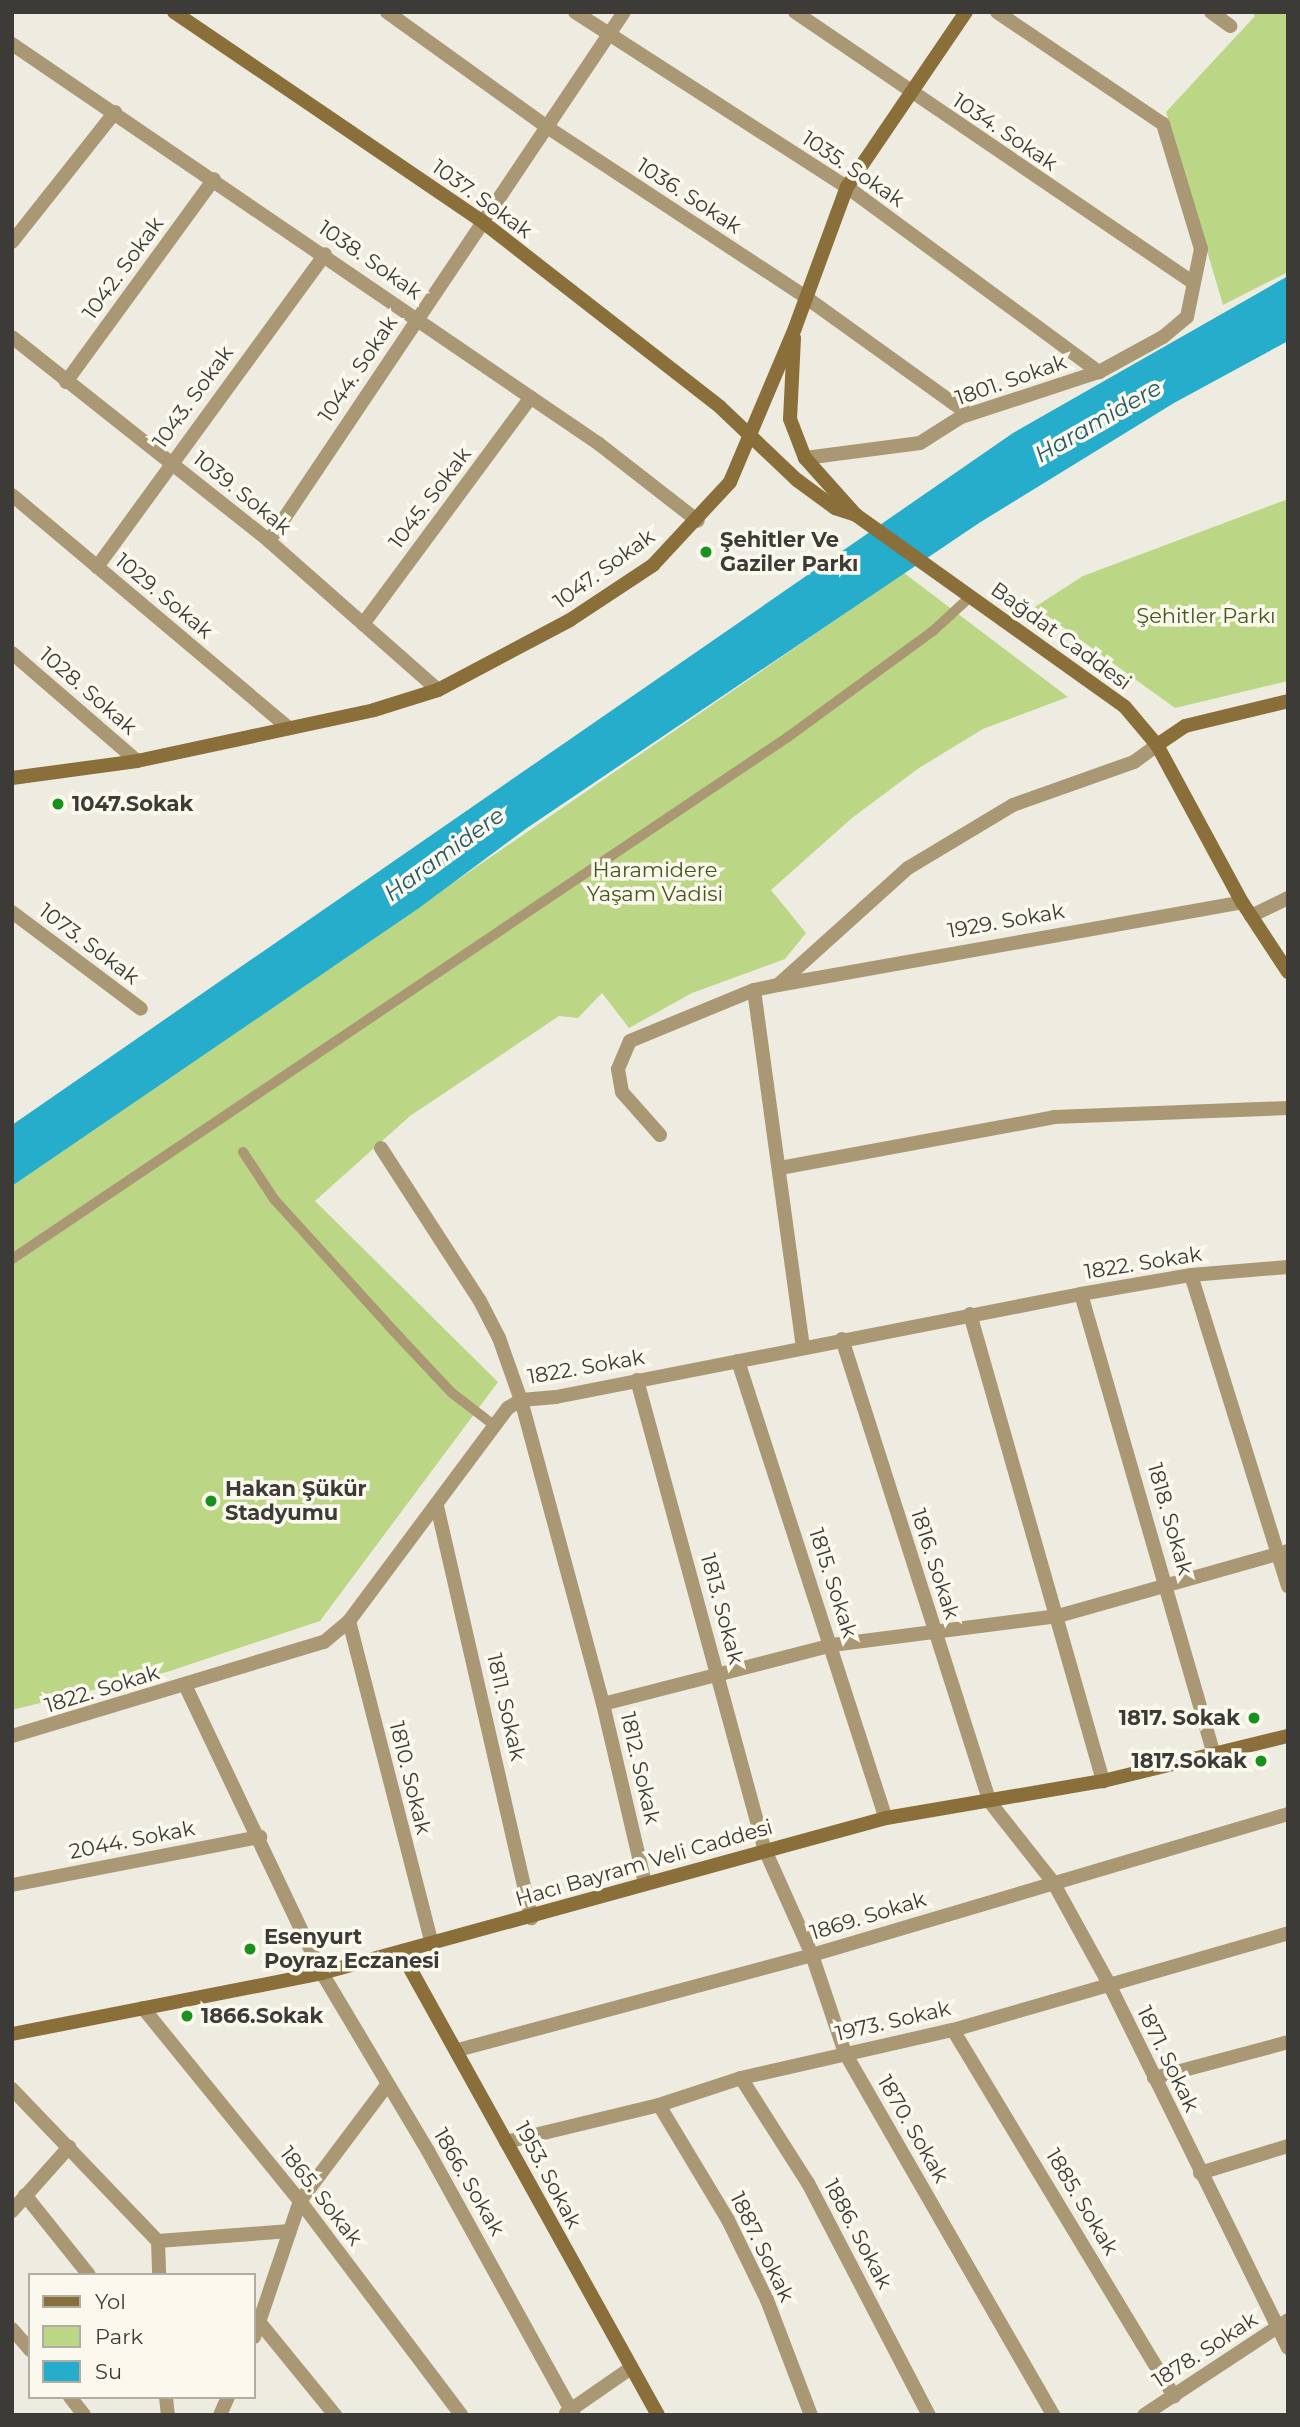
<!DOCTYPE html>
<meta charset="utf-8">
<style>
body{margin:0}
#map{position:relative;width:1300px;height:2427px;overflow:hidden;background:#eeece0;font-family:Montserrat,sans-serif}
div>[style]{position:absolute}
.green>*{inset:0;background:#bbd786}
.water>*{inset:0;background:#27adcc}
.lane>*{height:10px;margin:-5px;padding:0 5px;transform-origin:5px;border-radius:5px;background:#aa9875}
.street>*{height:14px;margin:-7px;padding:0 7px;transform-origin:7px;border-radius:7px;background:#aa9875}
.secondary>*{height:14px;margin:-7px;padding:0 7px;transform-origin:7px;border-radius:7px;background:#8a6f3a}
.dots>*{width:19px;height:19px;translate:-50% -50%;box-sizing:border-box;border:4px solid #fbf9ed;border-radius:50%}
span{translate:-50% -50%;white-space:nowrap;text-align:center;line-height:1.15;-webkit-text-stroke:7px #fbf9ed;paint-order:stroke}
.street-label{font-size:21px;color:#3c3b37}
.poi-label{font-size:21px;color:#3c3b37;font-weight:700}
.left{translate:0 -50%;text-align:left}
.right{translate:-100% -50%;text-align:right}
.park-label{font-size:21px;color:#45571b}
.water-label{font-size:23px;color:#255865;font-style:italic}
.frame{position:absolute;inset:0;border:14px solid #3c3b37;pointer-events:none}
.legend{position:absolute;left:28px;top:2273px;width:228px;height:126px;box-sizing:border-box;background:#fbf9ed;border:2px solid #afada4;margin:0;padding:9px 12px;list-style:none;font-size:21px;color:#3c3b37}
.legend li{display:flex;align-items:center;gap:14px;height:35px}
.legend b{width:35px;border:2px solid #afada4}
</style>
<div id="map">
<div class="green">
<i style="clip-path:polygon(1251px 12px,1288px 12px,1288px 272px,1223px 305px,1166px 112px,1255px 16px)"></i>
<i style="clip-path:polygon(1288px 499px,1288px 681px,1175px 708px,1035px 607px,1083px 576px)"></i>
<i style="clip-path:polygon(904px 573px,1068px 697px,983px 729px,919px 768px,852px 818px,771px 890px,806px 933px,785px 959px,692px 993px,629px 1028px,602px 993px,578px 1018px,559px 1016px,410px 1116px,315px 1201px,498px 1382px,320px 1621px,167px 1672px,12px 1710px,12px 1186px)"></i>
</div>
<div class="water">
<i style="clip-path:polygon(1288px 276px,1288px 341px,1174px 403px,979px 523px,527px 828px,419px 908px,12px 1186px,12px 1125px,1013px 433px)"></i>
</div>
<div class="lane">
<i style="left:243px;top:1152px;width:56px;rotate:56.6deg"></i>
<i style="left:274px;top:1199px;width:171px;rotate:47.8deg"></i>
<i style="left:389px;top:1326px;width:92px;rotate:46.8deg"></i>
<i style="left:452px;top:1393px;width:54px;rotate:37.5deg"></i>
<i style="left:12px;top:1259px;width:935px;rotate:-33.93deg"></i>
<i style="left:788px;top:737px;width:180px;rotate:-36.2deg"></i>
<i style="left:933px;top:631px;width:52px;rotate:-42.6deg"></i>
</div>
<div class="street">
<i style="left:387px;top:12px;width:197px;rotate:35.7deg"></i>
<i style="left:547px;top:127px;width:308px;rotate:33.3deg"></i>
<i style="left:804px;top:296px;width:202px;rotate:35.7deg"></i>
<i style="left:575px;top:12px;width:323px;rotate:32.8deg"></i>
<i style="left:847px;top:187px;width:313px;rotate:36.3deg"></i>
<i style="left:795px;top:12px;width:482px;rotate:34.2deg"></i>
<i style="left:1211px;top:12px;width:24px;rotate:36deg"></i>
<i style="left:12px;top:44px;width:710px;rotate:34.27deg"></i>
<i style="left:599px;top:444px;width:125px;rotate:37.9deg"></i>
<i style="left:12px;top:242px;width:166px;rotate:-51.6deg"></i>
<i style="left:12px;top:337px;width:328px;rotate:38.4deg"></i>
<i style="left:269px;top:541px;width:225px;rotate:41.4deg"></i>
<i style="left:66px;top:382px;width:251px;rotate:-53.9deg"></i>
<i style="left:805px;top:458px;width:116px;rotate:-7.4deg"></i>
<i style="left:920px;top:443px;width:49px;rotate:-32.4deg"></i>
<i style="left:961px;top:417px;width:145px;rotate:-18.1deg"></i>
<i style="left:1099px;top:372px;width:73px;rotate:-28.7deg"></i>
<i style="left:1163px;top:337px;width:31px;rotate:-40deg"></i>
<i style="left:1187px;top:317px;width:69px;rotate:-78.4deg"></i>
<i style="left:1201px;top:249px;width:131px;rotate:-106.9deg"></i>
<i style="left:1163px;top:124px;width:200px;rotate:-146deg"></i>
<i style="left:12px;top:495px;width:362px;rotate:40.1deg"></i>
<i style="left:269px;top:541px;width:637px;rotate:-56.14deg"></i>
<i style="left:97px;top:567px;width:387px;rotate:-53.9deg"></i>
<i style="left:363px;top:624px;width:282px;rotate:-53.5deg"></i>
<i style="left:12px;top:653px;width:165px;rotate:40.8deg"></i>
<i style="left:12px;top:912px;width:161px;rotate:36.9deg"></i>
<i style="left:1251px;top:916px;width:41px;rotate:-25.9deg"></i>
<i style="left:778px;top:985px;width:471px;rotate:-10.1deg"></i>
<i style="left:754px;top:990px;width:359px;rotate:82.2deg"></i>
<i style="left:660px;top:1135px;width:57px;rotate:-131.5deg"></i>
<i style="left:622px;top:1092px;width:23px;rotate:-100deg"></i>
<i style="left:618px;top:1069px;width:30px;rotate:-67deg"></i>
<i style="left:630px;top:1041px;width:134px;rotate:-22.4deg"></i>
<i style="left:754px;top:990px;width:25px;rotate:-12deg"></i>
<i style="left:778px;top:985px;width:175px;rotate:-42deg"></i>
<i style="left:908px;top:868px;width:122px;rotate:-31deg"></i>
<i style="left:1013px;top:805px;width:128px;rotate:-19.6deg"></i>
<i style="left:1134px;top:762px;width:29px;rotate:-36deg"></i>
<i style="left:381px;top:1148px;width:182px;rotate:57.1deg"></i>
<i style="left:480px;top:1301px;width:42px;rotate:62.8deg"></i>
<i style="left:499px;top:1338px;width:66px;rotate:70.5deg"></i>
<i style="left:521px;top:1400px;width:315px;rotate:74.9deg"></i>
<i style="left:603px;top:1704px;width:236px;rotate:-14.4deg"></i>
<i style="left:832px;top:1645px;width:228px;rotate:-7.3deg"></i>
<i style="left:1058px;top:1616px;width:239px;rotate:-15.8deg"></i>
<i style="left:780px;top:1168px;width:279px;rotate:-10.5deg"></i>
<i style="left:1054px;top:1117px;width:234px;rotate:-2.2deg"></i>
<i style="left:1191px;top:1275px;width:326px;rotate:72.7deg"></i>
<i style="left:1081px;top:1294px;width:481px;rotate:73.9deg"></i>
<i style="left:970px;top:1314px;width:486px;rotate:74.1deg"></i>
<i style="left:842px;top:1339px;width:485px;rotate:72.3deg"></i>
<i style="left:989px;top:1801px;width:103px;rotate:51.7deg"></i>
<i style="left:1053px;top:1882px;width:114px;rotate:61.2deg"></i>
<i style="left:1108px;top:1982px;width:408px;rotate:63.8deg"></i>
<i style="left:738px;top:1361px;width:480px;rotate:72.1deg"></i>
<i style="left:637px;top:1380px;width:487px;rotate:74.8deg"></i>
<i style="left:765px;top:1850px;width:115px;rotate:65.9deg"></i>
<i style="left:812px;top:1955px;width:103px;rotate:71.4deg"></i>
<i style="left:845px;top:2053px;width:418px;rotate:60.1deg"></i>
<i style="left:437px;top:1506px;width:423px;rotate:77.1deg"></i>
<i style="left:349px;top:1621px;width:334px;rotate:75.6deg"></i>
<i style="left:185px;top:1685px;width:319px;rotate:64.6deg"></i>
<i style="left:322px;top:1973px;width:207px;rotate:59.2deg"></i>
<i style="left:428px;top:2151px;width:302px;rotate:61.1deg"></i>
<i style="left:603px;top:1704px;width:184px;rotate:76.8deg"></i>
<i style="left:12px;top:1736px;width:326px;rotate:-16.8deg"></i>
<i style="left:324px;top:1642px;width:33px;rotate:-40deg"></i>
<i style="left:349px;top:1621px;width:266px;rotate:-53.3deg"></i>
<i style="left:508px;top:1408px;width:15px;rotate:-32deg"></i>
<i style="left:521px;top:1400px;width:35px;rotate:-5deg"></i>
<i style="left:556px;top:1397px;width:535px;rotate:-11.1deg"></i>
<i style="left:1081px;top:1294px;width:112px;rotate:-9.8deg"></i>
<i style="left:1191px;top:1275px;width:97px;rotate:-4.7deg"></i>
<i style="left:12px;top:1885px;width:253px;rotate:-11deg"></i>
<i style="left:143px;top:2008px;width:249px;rotate:50.9deg"></i>
<i style="left:300px;top:2201px;width:268px;rotate:53deg"></i>
<i style="left:953px;top:2030px;width:428px;rotate:58.9deg"></i>
<i style="left:458px;top:2050px;width:367px;rotate:-15deg"></i>
<i style="left:812px;top:1955px;width:496px;rotate:-16.5deg"></i>
<i style="left:741px;top:2078px;width:125px;rotate:57.5deg"></i>
<i style="left:808px;top:2183px;width:262px;rotate:62.5deg"></i>
<i style="left:1154px;top:2078px;width:139px;rotate:-15deg"></i>
<i style="left:12px;top:2089px;width:211px;rotate:46.2deg"></i>
<i style="left:158px;top:2241px;width:132px;rotate:-4.3deg"></i>
<i style="left:659px;top:2105px;width:134px;rotate:59deg"></i>
<i style="left:728px;top:2220px;width:89px;rotate:64deg"></i>
<i style="left:767px;top:2300px;width:123px;rotate:69.1deg"></i>
<i style="left:506px;top:2142px;width:157px;rotate:-13.6deg"></i>
<i style="left:659px;top:2105px;width:86px;rotate:-18.2deg"></i>
<i style="left:741px;top:2078px;width:217px;rotate:-12.8deg"></i>
<i style="left:953px;top:2030px;width:349px;rotate:-16.1deg"></i>
<i style="left:1200px;top:2173px;width:92px;rotate:-17.1deg"></i>
<i style="left:25px;top:2195px;width:102px;rotate:51.3deg"></i>
<i style="left:12px;top:2211px;width:86px;rotate:-48.3deg"></i>
<i style="left:158px;top:2241px;width:34px;rotate:88deg"></i>
<i style="left:260px;top:2323px;width:119px;rotate:50.8deg"></i>
<i style="left:12px;top:2329px;width:28px;rotate:49deg"></i>
<i style="left:254px;top:2337px;width:144px;rotate:-71.3deg"></i>
<i style="left:300px;top:2201px;width:146px;rotate:-53.1deg"></i>
<i style="left:70px;top:2397px;width:23px;rotate:52deg"></i>
<i style="left:166px;top:2397px;width:18px;rotate:84deg"></i>
<i style="left:566px;top:2413px;width:79px;rotate:-34.7deg"></i>
<i style="left:220px;top:2415px;width:20px;rotate:-66deg"></i>
<i style="left:1144px;top:2415px;width:173px;rotate:-33.4deg"></i>
</div>
<div class="secondary">
<i style="left:174px;top:12px;width:375px;rotate:34.2deg"></i>
<i style="left:484px;top:223px;width:299px;rotate:37.9deg"></i>
<i style="left:720px;top:407px;width:106px;rotate:43.5deg"></i>
<i style="left:797px;top:480px;width:47px;rotate:36.4deg"></i>
<i style="left:835px;top:508px;width:22px;rotate:18deg"></i>
<i style="left:794px;top:338px;width:81px;rotate:92.8deg"></i>
<i style="left:790px;top:419px;width:42px;rotate:69deg"></i>
<i style="left:805px;top:458px;width:76px;rotate:48.2deg"></i>
<i style="left:856px;top:515px;width:330px;rotate:35.5deg"></i>
<i style="left:1125px;top:707px;width:50px;rotate:49.9deg"></i>
<i style="left:1157px;top:745px;width:179px;rotate:61.6deg"></i>
<i style="left:1242px;top:902px;width:84px;rotate:56.7deg"></i>
<i style="left:1157px;top:745px;width:34px;rotate:-34deg"></i>
<i style="left:1185px;top:726px;width:106px;rotate:-13.6deg"></i>
<i style="left:12px;top:778px;width:126px;rotate:-7.7deg"></i>
<i style="left:137px;top:761px;width:242px;rotate:-12.1deg"></i>
<i style="left:374px;top:710px;width:67px;rotate:-17.4deg"></i>
<i style="left:438px;top:690px;width:149px;rotate:-27.9deg"></i>
<i style="left:570px;top:620px;width:100px;rotate:-33.5deg"></i>
<i style="left:653px;top:565px;width:113px;rotate:-47.1deg"></i>
<i style="left:730px;top:482px;width:167px;rotate:-67.1deg"></i>
<i style="left:795px;top:328px;width:150px;rotate:-69.8deg"></i>
<i style="left:847px;top:187px;width:212px;rotate:-55.8deg"></i>
<i style="left:402px;top:1954px;width:527px;rotate:60.96deg"></i>
<i style="left:12px;top:2034px;width:316px;rotate:-11.1deg"></i>
<i style="left:322px;top:1973px;width:585px;rotate:-15.37deg"></i>
<i style="left:886px;top:1818px;width:220px;rotate:-9.7deg"></i>
<i style="left:1103px;top:1781px;width:190px;rotate:-13.7deg"></i>
</div>
<div class="dots">
<i style="left:706px;top:552px;background:#19911d"></i>
<i style="left:58px;top:804px;background:#19911d"></i>
<i style="left:211px;top:1501px;background:#19911d"></i>
<i style="left:1254px;top:1718px;background:#19911d"></i>
<i style="left:1261px;top:1761px;background:#19911d"></i>
<i style="left:250px;top:1949px;background:#19911d"></i>
<i style="left:187px;top:2016px;background:#19911d"></i>
</div>
<div class="street-label">
<span style="left:1005px;top:132px;rotate:34deg">1034. Sokak</span>
<span style="left:853px;top:169px;rotate:34deg">1035. Sokak</span>
<span style="left:689px;top:196px;rotate:33deg">1036. Sokak</span>
<span style="left:482px;top:199px;rotate:36deg">1037. Sokak</span>
<span style="left:370px;top:260px;rotate:35deg">1038. Sokak</span>
<span style="left:123px;top:268px;rotate:-54deg">1042. Sokak</span>
<span style="left:358px;top:369px;rotate:-56deg">1044. Sokak</span>
<span style="left:1011px;top:380px;rotate:-19deg">1801. Sokak</span>
<span style="left:193px;top:397px;rotate:-54deg">1043. Sokak</span>
<span style="left:242px;top:493px;rotate:39deg">1039. Sokak</span>
<span style="left:430px;top:498px;rotate:-53deg">1045. Sokak</span>
<span style="left:604px;top:569px;rotate:-36deg">1047. Sokak</span>
<span style="left:164px;top:596px;rotate:40deg">1029. Sokak</span>
<span style="left:1061px;top:636px;rotate:36deg">Bağdat Caddesi</span>
<span style="left:88px;top:691px;rotate:41deg">1028. Sokak</span>
<span style="left:1006px;top:921px;rotate:-10deg">1929. Sokak</span>
<span style="left:89px;top:944px;rotate:37deg">1073. Sokak</span>
<span style="left:1143px;top:1263px;rotate:-9deg">1822. Sokak</span>
<span style="left:586px;top:1367px;rotate:-10deg">1822. Sokak</span>
<span style="left:1170px;top:1519px;rotate:74deg">1818. Sokak</span>
<span style="left:935px;top:1564px;rotate:72deg">1816. Sokak</span>
<span style="left:833px;top:1583px;rotate:72deg">1815. Sokak</span>
<span style="left:722px;top:1609px;rotate:75deg">1813. Sokak</span>
<span style="left:102px;top:1689px;rotate:-17deg">1822. Sokak</span>
<span style="left:506px;top:1707px;rotate:77deg">1811. Sokak</span>
<span style="left:640px;top:1768px;rotate:77deg">1812. Sokak</span>
<span style="left:410px;top:1778px;rotate:76deg">1810. Sokak</span>
<span style="left:132px;top:1840px;rotate:-11deg">2044. Sokak</span>
<span style="left:644px;top:1863px;rotate:-16deg">Hacı Bayram Veli Caddesi</span>
<span style="left:868px;top:1916px;rotate:-17deg">1869. Sokak</span>
<span style="left:893px;top:2021px;rotate:-13deg">1973. Sokak</span>
<span style="left:1168px;top:2059px;rotate:64deg">1871. Sokak</span>
<span style="left:913px;top:2129px;rotate:60deg">1870. Sokak</span>
<span style="left:548px;top:2175px;rotate:62deg">1953. Sokak</span>
<span style="left:469px;top:2182px;rotate:60deg">1866. Sokak</span>
<span style="left:321px;top:2196px;rotate:52deg">1865. Sokak</span>
<span style="left:1082px;top:2202px;rotate:59deg">1885. Sokak</span>
<span style="left:858px;top:2234px;rotate:62deg">1886. Sokak</span>
<span style="left:762px;top:2247px;rotate:64deg">1887. Sokak</span>
<span style="left:1205px;top:2350px;rotate:-33deg">1878. Sokak</span>
</div>
<div class="poi-label">
<span class="left" style="left:720px;top:552px">Şehitler Ve<br>Gaziler Parkı</span>
<span class="left" style="left:72px;top:804px">1047.Sokak</span>
<span class="left" style="left:225px;top:1501px">Hakan Şükür<br>Stadyumu</span>
<span class="right" style="left:1240px;top:1718px">1817. Sokak</span>
<span class="right" style="left:1247px;top:1761px">1817.Sokak</span>
<span class="left" style="left:264px;top:1949px">Esenyurt<br>Poyraz Eczanesi</span>
<span class="left" style="left:201px;top:2016px">1866.Sokak</span>
</div>
<div class="park-label">
<span style="left:1206px;top:616px">Şehitler Parkı</span>
<span style="left:655px;top:882px">Haramidere<br>Yaşam Vadisi</span>
</div>
<div class="water-label">
<span style="left:1098px;top:421px;rotate:-30deg">Haramidere</span>
<span style="left:444px;top:854px;rotate:-36deg">Haramidere</span>
</div>
<div class="frame"></div>
<ul class="legend">
<li><b style="height:9px;background:#8a6f3a"></b>Yol</li>
<li><b style="height:19px;background:#bbd786"></b>Park</li>
<li><b style="height:19px;background:#27adcc"></b>Su</li>
</ul>
</div>
